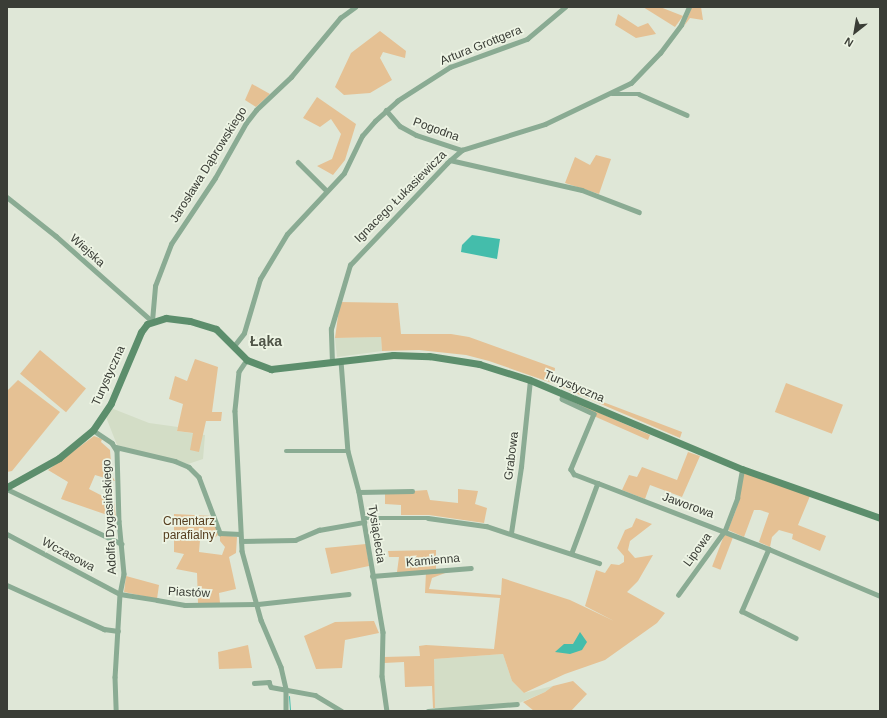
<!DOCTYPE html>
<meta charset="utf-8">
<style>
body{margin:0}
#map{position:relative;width:887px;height:718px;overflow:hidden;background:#dfe7d7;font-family:Helvetica,sans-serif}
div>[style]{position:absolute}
.built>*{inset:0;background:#d3ddc6}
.green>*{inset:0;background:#e5c194;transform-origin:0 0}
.water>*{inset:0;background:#44bdab}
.stream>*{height:1px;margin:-0.5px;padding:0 0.5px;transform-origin:0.5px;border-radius:0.5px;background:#44bdab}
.street>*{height:4.5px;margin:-2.25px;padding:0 2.25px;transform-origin:2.25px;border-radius:2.25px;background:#8aab93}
.secondary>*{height:7px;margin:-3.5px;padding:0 3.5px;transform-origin:3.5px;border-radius:3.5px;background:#5c8e6c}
span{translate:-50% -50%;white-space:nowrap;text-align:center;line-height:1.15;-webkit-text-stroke:3.5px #edf4e4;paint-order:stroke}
.street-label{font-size:12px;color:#3a3d36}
.park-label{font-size:12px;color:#563e1f}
.quarter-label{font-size:14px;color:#4f5447;font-weight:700}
.frame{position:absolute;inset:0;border:8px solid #3a3d36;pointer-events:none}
.north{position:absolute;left:835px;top:12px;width:40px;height:40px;-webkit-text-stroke:3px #edf4e4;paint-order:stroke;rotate:211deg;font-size:11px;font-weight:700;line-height:16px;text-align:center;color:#3a3d36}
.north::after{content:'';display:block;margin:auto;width:14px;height:18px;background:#3a3d36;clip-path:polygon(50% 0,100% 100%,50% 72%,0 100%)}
</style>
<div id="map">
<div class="built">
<i style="clip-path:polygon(381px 337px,382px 351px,337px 357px,335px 338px)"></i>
<i style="clip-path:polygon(111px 408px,149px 423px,178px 427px,177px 431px,205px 435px,203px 459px,188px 464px,117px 445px,106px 417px)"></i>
<i style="clip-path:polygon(503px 654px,512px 681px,524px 693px,553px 686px,545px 692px,517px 704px,435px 711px,434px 659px)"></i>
</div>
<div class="green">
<i style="clip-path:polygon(643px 7px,660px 7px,683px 16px,675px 27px)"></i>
<i style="clip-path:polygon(692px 7px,701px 7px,703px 20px,690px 18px,684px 26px)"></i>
<i style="clip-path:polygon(618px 14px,638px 27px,648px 23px,656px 34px,636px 38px,615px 25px)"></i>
<i style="clip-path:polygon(380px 31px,406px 51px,405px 58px,383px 52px,380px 58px,392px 80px,370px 93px,344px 95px,335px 87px,351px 53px)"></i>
<i style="clip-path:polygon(252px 84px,270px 94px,256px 107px,245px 100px)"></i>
<i style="clip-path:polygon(317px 97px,356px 124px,345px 160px,333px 175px,317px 166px,332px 159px,341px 134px,331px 119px,320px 127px,303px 118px)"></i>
<i style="clip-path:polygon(596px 155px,611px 159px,599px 194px,565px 183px,575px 157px,590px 165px)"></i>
<i style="clip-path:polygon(340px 302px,398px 303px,401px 334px,451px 334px,469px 337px,555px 368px,553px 383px,682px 432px,680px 438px,552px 383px,489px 361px,466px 355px,419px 350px,382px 351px,381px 337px,335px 338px)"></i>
<i style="left:40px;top:350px;width:60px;height:31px;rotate:40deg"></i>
<i style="clip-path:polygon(195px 359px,218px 367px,212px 412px,222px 412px,221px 421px,206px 421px,199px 452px,190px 450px,193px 433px,177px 431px,183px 404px,169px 399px,175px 376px,187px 381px)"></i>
<i style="clip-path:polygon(18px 380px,60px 412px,12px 471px,7px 472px,7px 391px)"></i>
<i style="left:786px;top:383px;width:61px;height:31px;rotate:21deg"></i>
<i style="clip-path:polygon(570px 400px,650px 435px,648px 440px,596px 417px,595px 413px)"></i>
<i style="clip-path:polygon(94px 436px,102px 439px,101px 442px,110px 450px,112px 476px,115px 481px,95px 475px,89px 489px,114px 502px,116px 518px,61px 499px,68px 482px,48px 470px)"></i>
<i style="clip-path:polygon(688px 452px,700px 456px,682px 497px,650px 485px,645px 499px,622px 490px,629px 475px,637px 477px,642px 467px,677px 480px)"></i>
<i style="clip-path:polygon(744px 472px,810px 496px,798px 525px,826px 536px,820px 551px,792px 539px,793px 534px,779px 530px,772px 537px,770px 547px,759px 542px,769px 513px,760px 510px,754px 510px,744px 537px,728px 530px,736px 510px)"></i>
<i style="clip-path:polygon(458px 489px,478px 491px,475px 504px,487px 508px,484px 523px,429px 515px,401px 515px,401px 505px,385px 504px,385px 493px,427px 490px,430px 500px,458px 503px)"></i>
<i style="clip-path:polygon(evenodd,174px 514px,213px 516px,219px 534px,237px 537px,236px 553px,229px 557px,236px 589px,219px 593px,220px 603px,198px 603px,197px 573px,176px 569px,184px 554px,174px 552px,174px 514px,218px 535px,220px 535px,220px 541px,225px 547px,222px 555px,199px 552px,200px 540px,212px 540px,218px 535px)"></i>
<i style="clip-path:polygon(636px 518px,652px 524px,630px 541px,628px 550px,635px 558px,653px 555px,638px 581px,627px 592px,665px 613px,657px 623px,605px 660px,565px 674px,524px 693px,512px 681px,503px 654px,434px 659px,435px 708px,433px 708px,432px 686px,405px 687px,404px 662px,384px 663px,384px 657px,420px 656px,419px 646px,426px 645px,494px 649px,500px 598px,425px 593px,426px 572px,397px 572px,399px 557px,389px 557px,388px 551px,436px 550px,436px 569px,453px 570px,432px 578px,429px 589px,501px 595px,502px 578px,570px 600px,614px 621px,585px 606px,596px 570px,605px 573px,611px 564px,619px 565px,624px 562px,624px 556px,617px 548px,625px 530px,632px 527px)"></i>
<i style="left:725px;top:533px;width:9px;height:36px;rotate:21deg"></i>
<i style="clip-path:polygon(366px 544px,369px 566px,331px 574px,325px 548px)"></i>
<i style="clip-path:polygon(126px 576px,159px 585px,157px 599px,124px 592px)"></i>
<i style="clip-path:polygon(374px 621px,379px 633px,345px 640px,342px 668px,316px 669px,304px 636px,335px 622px)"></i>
<i style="clip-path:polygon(248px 645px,252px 668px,219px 669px,218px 652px)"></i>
<i style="clip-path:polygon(573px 681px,587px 694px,571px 711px,534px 711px,523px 702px,545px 692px,553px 686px)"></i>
</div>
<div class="water">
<i style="clip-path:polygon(472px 235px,500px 239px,497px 259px,461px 252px,462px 245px)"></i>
<i style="clip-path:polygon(580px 632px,587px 642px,582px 650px,570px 654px,555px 652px,564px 644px,573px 644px)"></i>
</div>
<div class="stream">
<i style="left:289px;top:696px;width:15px;rotate:86deg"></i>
</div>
<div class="street">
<i style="left:612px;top:94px;width:27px"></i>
<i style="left:639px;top:94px;width:52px;rotate:23.6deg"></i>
<i style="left:386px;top:110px;width:21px;rotate:49deg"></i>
<i style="left:400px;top:126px;width:18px;rotate:29deg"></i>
<i style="left:416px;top:135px;width:48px;rotate:18.1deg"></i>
<i style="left:450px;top:160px;width:135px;rotate:12.8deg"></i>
<i style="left:582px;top:190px;width:61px;rotate:21.1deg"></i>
<i style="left:298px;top:162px;width:40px;rotate:45deg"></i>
<i style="left:7px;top:197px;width:63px;rotate:38.5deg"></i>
<i style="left:56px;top:236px;width:128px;rotate:41.5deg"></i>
<i style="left:152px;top:321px;width:35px;rotate:-85deg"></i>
<i style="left:155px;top:286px;width:45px;rotate:-69.1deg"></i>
<i style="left:171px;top:244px;width:79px;rotate:-56.3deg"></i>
<i style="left:215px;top:178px;width:63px;rotate:-60.6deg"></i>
<i style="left:246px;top:123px;width:16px;rotate:-52deg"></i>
<i style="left:256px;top:110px;width:48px;rotate:-43.3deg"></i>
<i style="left:291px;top:77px;width:77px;rotate:-50.3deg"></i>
<i style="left:340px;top:18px;width:19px;rotate:-36deg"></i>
<i style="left:234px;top:346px;width:16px;rotate:-52deg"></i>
<i style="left:244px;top:333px;width:56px;rotate:-73.5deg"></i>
<i style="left:260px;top:279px;width:52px;rotate:-59deg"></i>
<i style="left:287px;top:234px;width:83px;rotate:-46.9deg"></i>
<i style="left:344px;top:173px;width:41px;rotate:-64.1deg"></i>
<i style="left:362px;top:136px;width:20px;rotate:-49deg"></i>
<i style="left:375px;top:121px;width:30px;rotate:-42deg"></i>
<i style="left:397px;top:101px;width:63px;rotate:-32.7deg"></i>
<i style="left:450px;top:67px;width:82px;rotate:-20deg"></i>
<i style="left:527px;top:39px;width:50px;rotate:-40.1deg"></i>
<i style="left:247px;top:360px;width:14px;rotate:124deg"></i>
<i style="left:239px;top:372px;width:39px;rotate:96deg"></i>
<i style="left:235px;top:411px;width:140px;rotate:87.1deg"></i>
<i style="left:242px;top:551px;width:72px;rotate:74.6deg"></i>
<i style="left:261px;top:620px;width:51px;rotate:66.9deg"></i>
<i style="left:281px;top:667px;width:23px;rotate:77deg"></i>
<i style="left:286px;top:689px;width:22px;rotate:90deg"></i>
<i style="left:341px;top:361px;width:90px;rotate:85.6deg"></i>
<i style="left:348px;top:451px;width:42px;rotate:75deg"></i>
<i style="left:359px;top:492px;width:142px;rotate:80.3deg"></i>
<i style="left:383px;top:632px;width:44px;rotate:91.3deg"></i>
<i style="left:382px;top:676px;width:35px;rotate:82deg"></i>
<i style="left:332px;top:363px;width:34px;rotate:-92deg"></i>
<i style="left:331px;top:329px;width:67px;rotate:-73.5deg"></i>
<i style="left:350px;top:265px;width:141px;rotate:-46.4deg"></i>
<i style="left:447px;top:163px;width:20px;rotate:-41deg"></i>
<i style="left:462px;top:150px;width:87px;rotate:-17.4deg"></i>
<i style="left:545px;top:124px;width:95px;rotate:-25.5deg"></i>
<i style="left:631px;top:83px;width:42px;rotate:-46deg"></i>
<i style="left:660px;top:53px;width:35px;rotate:-53deg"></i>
<i style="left:681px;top:25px;width:20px;rotate:-66deg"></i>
<i style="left:564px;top:394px;width:5px;rotate:112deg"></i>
<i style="left:562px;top:399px;width:35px;rotate:25deg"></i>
<i style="left:594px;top:414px;width:60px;rotate:112.7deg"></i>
<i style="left:571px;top:469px;width:6px;rotate:59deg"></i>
<i style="left:574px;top:474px;width:26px;rotate:21deg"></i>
<i style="left:598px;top:483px;width:75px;rotate:110.4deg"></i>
<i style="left:93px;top:430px;width:23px;rotate:34deg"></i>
<i style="left:112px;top:443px;width:9px;rotate:58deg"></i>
<i style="left:117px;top:451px;width:70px;rotate:88.4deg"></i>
<i style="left:119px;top:521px;width:53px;rotate:84.6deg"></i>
<i style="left:124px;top:574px;width:20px;rotate:101deg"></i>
<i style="left:120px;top:594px;width:83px;rotate:93.4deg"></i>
<i style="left:115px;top:677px;width:34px;rotate:88deg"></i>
<i style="left:116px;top:447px;width:61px;rotate:13.3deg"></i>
<i style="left:175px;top:461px;width:15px;rotate:23deg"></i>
<i style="left:189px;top:467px;width:14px;rotate:45deg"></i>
<i style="left:199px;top:477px;width:60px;rotate:69.4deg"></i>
<i style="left:220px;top:533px;width:20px;rotate:3deg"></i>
<i style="left:286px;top:451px;width:62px"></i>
<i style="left:598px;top:483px;width:183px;rotate:21.1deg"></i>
<i style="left:769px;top:549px;width:68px;rotate:113.5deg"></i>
<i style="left:742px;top:611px;width:60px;rotate:26.6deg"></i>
<i style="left:7px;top:489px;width:127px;rotate:25.6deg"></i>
<i style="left:359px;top:492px;width:53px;rotate:-1.1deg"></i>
<i style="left:363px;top:518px;width:65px"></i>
<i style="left:428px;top:518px;width:59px;rotate:7.9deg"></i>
<i style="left:486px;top:526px;width:119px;rotate:18.1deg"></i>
<i style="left:511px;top:533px;width:67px;rotate:-81.4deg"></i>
<i style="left:521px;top:467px;width:87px;rotate:-84.1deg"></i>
<i style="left:7px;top:534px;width:128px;rotate:28deg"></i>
<i style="left:120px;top:594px;width:37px;rotate:9deg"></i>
<i style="left:157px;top:600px;width:28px;rotate:10deg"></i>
<i style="left:185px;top:605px;width:73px;rotate:-0.8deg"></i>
<i style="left:258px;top:604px;width:91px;rotate:-6.3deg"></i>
<i style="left:241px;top:541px;width:54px;rotate:-1.1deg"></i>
<i style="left:295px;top:540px;width:26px;rotate:-23deg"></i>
<i style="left:319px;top:530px;width:46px;rotate:-10.1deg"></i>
<i style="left:769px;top:549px;width:121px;rotate:22.9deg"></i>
<i style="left:372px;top:576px;width:99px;rotate:-4.6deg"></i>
<i style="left:7px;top:585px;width:107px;rotate:24.4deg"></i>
<i style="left:104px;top:629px;width:14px;rotate:8deg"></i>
<i style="left:678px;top:595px;width:80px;rotate:-54.1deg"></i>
<i style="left:725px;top:530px;width:34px;rotate:-69deg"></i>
<i style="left:737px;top:498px;width:29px;rotate:-80deg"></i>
<i style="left:254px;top:683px;width:15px;rotate:-4deg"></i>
<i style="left:269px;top:682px;width:5px;rotate:68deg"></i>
<i style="left:271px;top:687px;width:45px;rotate:10.3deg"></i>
<i style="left:315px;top:695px;width:31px;rotate:31deg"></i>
<i style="left:428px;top:711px;width:89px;rotate:-4.5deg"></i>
</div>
<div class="secondary">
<i style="left:7px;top:487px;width:60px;rotate:-29.1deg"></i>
<i style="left:59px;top:458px;width:44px;rotate:-39.5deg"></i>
<i style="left:93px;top:430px;width:32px;rotate:-56deg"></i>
<i style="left:111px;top:403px;width:77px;rotate:-67.1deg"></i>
<i style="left:141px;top:332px;width:10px;rotate:-53deg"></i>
<i style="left:147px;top:324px;width:20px;rotate:-18deg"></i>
<i style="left:166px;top:318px;width:24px;rotate:7deg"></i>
<i style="left:190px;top:321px;width:27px;rotate:17deg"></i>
<i style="left:216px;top:329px;width:44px;rotate:45deg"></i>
<i style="left:247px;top:360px;width:26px;rotate:21deg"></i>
<i style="left:271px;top:369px;width:123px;rotate:-6.5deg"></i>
<i style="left:393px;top:355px;width:36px;rotate:2deg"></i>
<i style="left:429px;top:356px;width:51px;rotate:9.1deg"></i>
<i style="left:479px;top:364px;width:53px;rotate:17.4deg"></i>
<i style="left:530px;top:380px;width:230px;rotate:22.8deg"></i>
<i style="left:742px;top:469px;width:146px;rotate:19.5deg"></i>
</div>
<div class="street-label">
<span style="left:481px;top:46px;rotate:-22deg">Artura Grottgera</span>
<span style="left:436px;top:130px;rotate:20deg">Pogodna</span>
<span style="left:209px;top:165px;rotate:-58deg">Jarosława Dąbrowskiego</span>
<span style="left:401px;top:197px;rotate:-45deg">Ignacego Łukasiewicza</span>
<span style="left:87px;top:251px;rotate:42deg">Wiejska</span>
<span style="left:109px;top:376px;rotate:-66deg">Turystyczna</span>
<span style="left:574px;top:387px;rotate:23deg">Turystyczna</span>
<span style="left:512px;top:456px;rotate:-83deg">Grabowa</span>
<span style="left:688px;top:506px;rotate:20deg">Jaworowa</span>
<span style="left:110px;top:517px;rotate:-93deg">Adolfa Dygasińskiego</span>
<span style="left:376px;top:534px;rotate:81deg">Tysiąclecia</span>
<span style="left:698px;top:550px;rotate:-54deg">Lipowa</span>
<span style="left:68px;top:555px;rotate:28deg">Wczasowa</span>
<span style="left:433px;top:561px;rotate:-5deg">Kamienna</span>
<span style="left:189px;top:593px;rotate:3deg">Piastów</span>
</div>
<div class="park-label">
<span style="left:189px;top:529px">Cmentarz<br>parafialny</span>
</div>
<div class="quarter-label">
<span style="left:266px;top:341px">Łąka</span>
</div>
<div class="frame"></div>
<div class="north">N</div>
</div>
